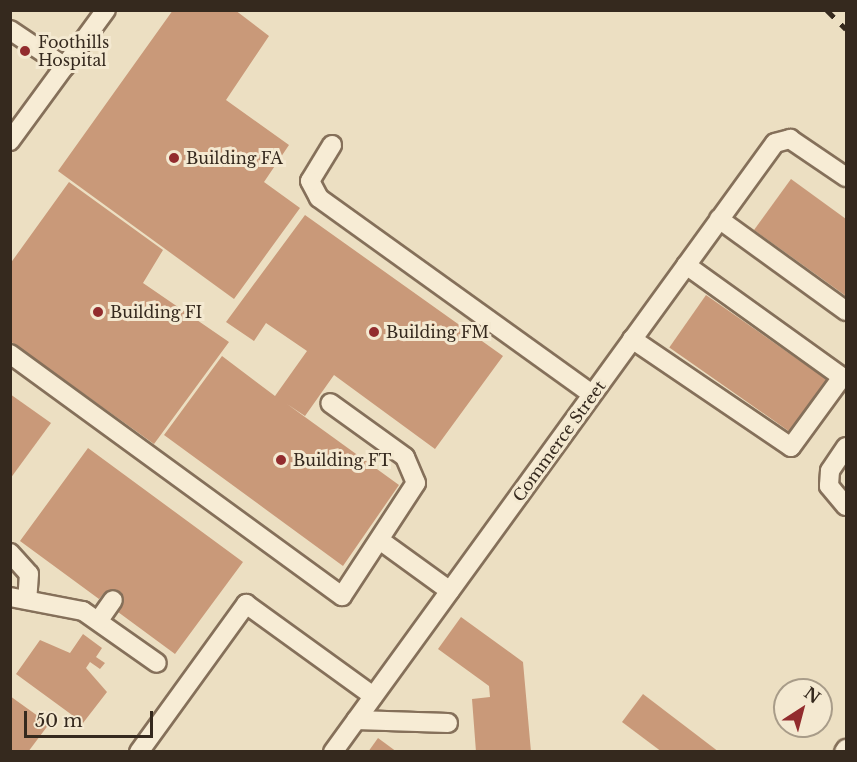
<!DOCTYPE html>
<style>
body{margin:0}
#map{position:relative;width:857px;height:762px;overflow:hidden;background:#ecdfc2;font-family:"Libre Baskerville",serif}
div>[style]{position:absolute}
.building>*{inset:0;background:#c99979;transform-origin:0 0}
.roads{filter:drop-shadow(2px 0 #85705a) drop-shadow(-2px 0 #85705a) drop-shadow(0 2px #85705a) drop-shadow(0 -2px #85705a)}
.minor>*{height:18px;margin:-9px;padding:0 9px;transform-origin:9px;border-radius:9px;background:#f7ecd5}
.rail>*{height:4.5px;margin-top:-2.25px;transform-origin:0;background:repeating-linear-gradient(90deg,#35291e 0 10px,transparent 0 20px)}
.dots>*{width:16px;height:16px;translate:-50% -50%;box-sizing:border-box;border:3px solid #f4e9d1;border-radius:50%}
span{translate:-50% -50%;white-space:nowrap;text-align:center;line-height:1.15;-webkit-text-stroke:6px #f4e9d1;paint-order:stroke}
.poi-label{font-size:16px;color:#35291e}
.left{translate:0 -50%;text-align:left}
.street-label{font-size:16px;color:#35291e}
.frame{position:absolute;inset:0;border:12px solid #35291e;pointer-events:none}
.north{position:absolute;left:773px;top:678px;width:60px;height:60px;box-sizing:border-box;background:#f4e9d1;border:2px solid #a89c89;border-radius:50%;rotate:36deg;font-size:16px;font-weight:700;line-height:24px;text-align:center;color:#35291e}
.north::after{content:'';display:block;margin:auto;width:21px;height:27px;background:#922c2e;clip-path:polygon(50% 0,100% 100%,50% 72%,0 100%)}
.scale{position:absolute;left:24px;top:711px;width:129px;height:27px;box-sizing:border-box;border:3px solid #35291e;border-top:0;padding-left:8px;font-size:18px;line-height:21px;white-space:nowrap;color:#35291e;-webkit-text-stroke:4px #f4e9d1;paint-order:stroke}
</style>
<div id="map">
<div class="building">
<i style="clip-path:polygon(173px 10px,235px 10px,269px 36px,226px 100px,289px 145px,264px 182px,300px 208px,234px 299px,58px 171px)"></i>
<i style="clip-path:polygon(791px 179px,846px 219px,846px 296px,754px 230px)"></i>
<i style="clip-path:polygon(69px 182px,163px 250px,143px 283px,229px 342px,154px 444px,10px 341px,10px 264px)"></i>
<i style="clip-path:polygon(305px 215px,503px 356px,435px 449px,334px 375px,305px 416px,287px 404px,399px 485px,343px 566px,164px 435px,222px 356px,275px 396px,307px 351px,266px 323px,254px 341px,226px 322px)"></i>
<i style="left:706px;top:295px;width:150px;height:64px;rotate:35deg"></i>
<i style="clip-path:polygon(10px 394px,51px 423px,10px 479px)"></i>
<i style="clip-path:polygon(88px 448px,243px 562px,175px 654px,118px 612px,122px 607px,104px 593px,99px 599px,20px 541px)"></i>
<i style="clip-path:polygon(461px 617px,523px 662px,531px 752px,476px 752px,472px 699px,490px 697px,489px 686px,438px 649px)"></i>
<i style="clip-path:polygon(83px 634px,102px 648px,96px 657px,105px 663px,100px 669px,90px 662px,86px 668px,107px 692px,83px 723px,16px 674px,40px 640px,70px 653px)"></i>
<i style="clip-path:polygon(643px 694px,719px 752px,662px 752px,622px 722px)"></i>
<i style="clip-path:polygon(10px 696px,49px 724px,28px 752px,10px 752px)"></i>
<i style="clip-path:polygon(378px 738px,397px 752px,368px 752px)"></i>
</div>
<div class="roads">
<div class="minor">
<i style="left:10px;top:30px;width:66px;rotate:33.9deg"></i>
<i style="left:10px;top:141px;width:162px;rotate:-53.8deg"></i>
<i style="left:332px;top:145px;width:42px;rotate:121.4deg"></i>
<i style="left:310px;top:181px;width:19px;rotate:62deg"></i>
<i style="left:319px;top:198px;width:336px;rotate:35.7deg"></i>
<i style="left:719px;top:219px;width:157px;rotate:35.9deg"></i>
<i style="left:632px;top:339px;width:192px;rotate:34.2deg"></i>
<i style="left:791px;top:447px;width:87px;rotate:-53.9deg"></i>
<i style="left:842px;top:377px;width:192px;rotate:-144.3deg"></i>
<i style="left:10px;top:354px;width:411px;rotate:36.1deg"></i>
<i style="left:342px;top:596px;width:135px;rotate:-56.8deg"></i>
<i style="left:416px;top:483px;width:28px;rotate:-113deg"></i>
<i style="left:405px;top:457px;width:92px;rotate:-144.2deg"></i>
<i style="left:846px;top:447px;width:29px;rotate:124deg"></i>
<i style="left:830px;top:471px;width:15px;rotate:94deg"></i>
<i style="left:829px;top:486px;width:26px;rotate:50deg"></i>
<i style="left:381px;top:541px;width:85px;rotate:35.9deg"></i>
<i style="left:10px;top:553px;width:28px;rotate:48deg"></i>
<i style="left:29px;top:574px;width:26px;rotate:94deg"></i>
<i style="left:10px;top:597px;width:74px;rotate:10.9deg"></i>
<i style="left:83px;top:611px;width:90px;rotate:35.1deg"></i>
<i style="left:99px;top:620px;width:24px;rotate:-55deg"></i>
<i style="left:356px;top:720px;width:92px;rotate:1.9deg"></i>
<i style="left:139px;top:752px;width:183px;rotate:-54.1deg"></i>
<i style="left:246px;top:604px;width:157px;rotate:35.9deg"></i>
<i style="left:333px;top:752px;width:752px;rotate:-54.03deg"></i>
<i style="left:775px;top:143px;width:16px;rotate:-15deg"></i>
<i style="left:790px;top:139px;width:68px;rotate:34.2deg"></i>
<i style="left:844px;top:752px;width:4px;rotate:-56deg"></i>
</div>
</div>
<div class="rail">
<i style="left:827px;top:10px;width:27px;rotate:45deg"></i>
</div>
<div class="dots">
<i style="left:25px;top:51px;background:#922c2e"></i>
<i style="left:174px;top:158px;background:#922c2e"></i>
<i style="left:98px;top:312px;background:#922c2e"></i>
<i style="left:374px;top:332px;background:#922c2e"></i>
<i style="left:281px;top:460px;background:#922c2e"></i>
</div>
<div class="poi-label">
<span class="left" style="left:38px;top:51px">Foothills<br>Hospital</span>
<span class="left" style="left:186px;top:158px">Building FA</span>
<span class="left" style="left:110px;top:312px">Building FI</span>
<span class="left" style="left:386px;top:332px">Building FM</span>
<span class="left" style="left:293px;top:460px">Building FT</span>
</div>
<div class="street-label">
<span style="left:559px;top:441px;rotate:-54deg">Commerce Street</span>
</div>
<div class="frame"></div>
<div class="north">N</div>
<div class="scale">50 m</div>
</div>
